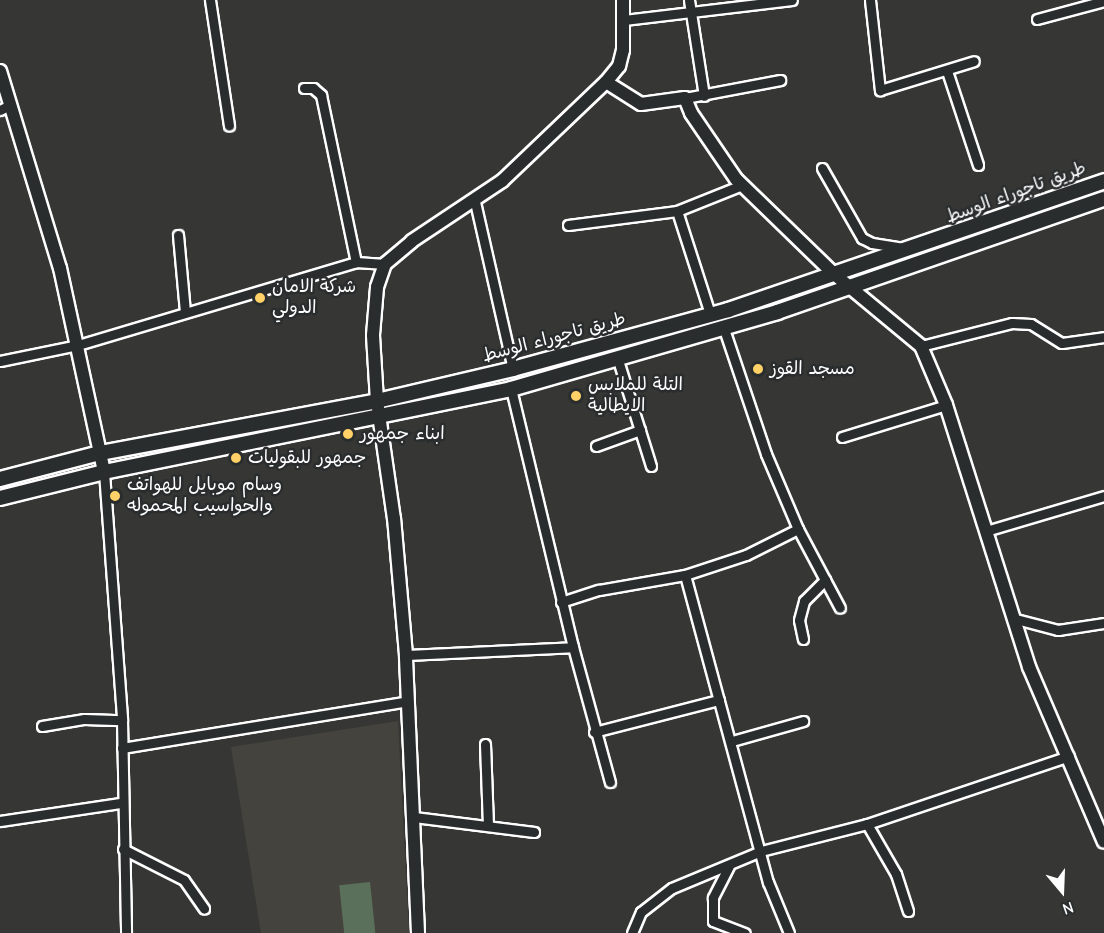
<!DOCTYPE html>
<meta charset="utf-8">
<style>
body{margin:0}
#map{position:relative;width:1104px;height:933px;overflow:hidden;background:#363735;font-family:"Comic Neue","Playpen Sans Arabic",sans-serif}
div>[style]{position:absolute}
.built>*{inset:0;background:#45433d}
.green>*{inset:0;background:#5b705b;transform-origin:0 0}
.roads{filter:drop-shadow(2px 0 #fff) drop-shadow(-2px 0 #fff) drop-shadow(0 2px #fff) drop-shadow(0 -2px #fff)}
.street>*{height:9px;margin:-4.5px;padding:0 4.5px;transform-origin:4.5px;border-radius:4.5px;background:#2a2d2e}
.secondary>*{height:12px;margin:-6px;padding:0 6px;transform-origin:6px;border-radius:6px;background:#2a2d2e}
.primary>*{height:14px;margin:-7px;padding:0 7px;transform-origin:7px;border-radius:7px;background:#2a2d2e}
.dots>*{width:16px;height:16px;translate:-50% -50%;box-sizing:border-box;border:3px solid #2a2d2e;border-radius:50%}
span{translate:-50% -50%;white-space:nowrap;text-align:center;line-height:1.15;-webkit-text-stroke:5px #2a2d2e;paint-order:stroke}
.street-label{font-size:18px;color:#fff}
.poi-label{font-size:18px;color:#fff}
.left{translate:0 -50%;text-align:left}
.north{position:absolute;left:1032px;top:861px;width:60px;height:60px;-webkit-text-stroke:4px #2a2d2e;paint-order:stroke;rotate:161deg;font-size:16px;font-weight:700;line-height:24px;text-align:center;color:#fff}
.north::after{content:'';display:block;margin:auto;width:21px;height:27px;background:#fff;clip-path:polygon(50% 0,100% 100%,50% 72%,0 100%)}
</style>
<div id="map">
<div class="built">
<i style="clip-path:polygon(398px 721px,409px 933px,261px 933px,231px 747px)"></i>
</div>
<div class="green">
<i style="left:370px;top:882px;width:51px;height:31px;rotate:84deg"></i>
</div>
<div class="roads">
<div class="street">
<i style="left:210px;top:0;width:127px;rotate:81.4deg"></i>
<i style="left:689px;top:0;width:97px;rotate:81.1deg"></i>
<i style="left:870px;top:0;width:91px;rotate:83.7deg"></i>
<i style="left:880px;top:90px;width:98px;rotate:-17.1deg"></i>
<i style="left:1037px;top:19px;width:69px;rotate:-15deg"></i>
<i style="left:624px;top:20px;width:169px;rotate:-6.8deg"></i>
<i style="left:947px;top:71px;width:99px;rotate:71.7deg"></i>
<i style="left:304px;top:88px;width:9px"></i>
<i style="left:313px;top:88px;width:11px;rotate:41deg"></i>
<i style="left:321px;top:95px;width:171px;rotate:78.2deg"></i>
<i style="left:685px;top:98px;width:97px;rotate:-10.7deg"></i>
<i style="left:0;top:110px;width:11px;rotate:-27deg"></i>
<i style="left:822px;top:168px;width:81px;rotate:60.3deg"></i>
<i style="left:862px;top:238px;width:11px;rotate:27deg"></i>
<i style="left:872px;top:243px;width:32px;rotate:9deg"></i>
<i style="left:475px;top:202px;width:171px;rotate:77.2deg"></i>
<i style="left:677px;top:211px;width:108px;rotate:72.2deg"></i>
<i style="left:568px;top:225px;width:110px;rotate:-7.3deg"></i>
<i style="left:677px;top:211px;width:70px;rotate:-21.8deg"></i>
<i style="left:178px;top:235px;width:77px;rotate:84.8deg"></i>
<i style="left:724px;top:329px;width:132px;rotate:71.4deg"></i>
<i style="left:766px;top:454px;width:82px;rotate:66.9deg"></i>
<i style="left:798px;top:529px;width:89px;rotate:62deg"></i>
<i style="left:921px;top:346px;width:94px;rotate:-14.2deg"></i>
<i style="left:1012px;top:323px;width:19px;rotate:3deg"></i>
<i style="left:1031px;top:324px;width:36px;rotate:32deg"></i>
<i style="left:1062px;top:343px;width:42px;rotate:-8.1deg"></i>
<i style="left:618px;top:360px;width:111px;rotate:72.7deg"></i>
<i style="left:0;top:361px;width:80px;rotate:-11.6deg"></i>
<i style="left:78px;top:345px;width:290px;rotate:-16.6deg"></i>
<i style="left:356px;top:262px;width:29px;rotate:4deg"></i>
<i style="left:842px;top:437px;width:109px;rotate:-17.1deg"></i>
<i style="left:596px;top:446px;width:47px;rotate:-20deg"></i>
<i style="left:104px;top:472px;width:249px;rotate:85.8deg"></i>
<i style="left:122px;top:720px;width:213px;rotate:88.9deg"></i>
<i style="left:986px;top:531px;width:123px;rotate:-16.5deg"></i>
<i style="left:685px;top:575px;width:318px;rotate:74.9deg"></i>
<i style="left:768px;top:882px;width:55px;rotate:67.6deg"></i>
<i style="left:561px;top:602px;width:40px;rotate:-18deg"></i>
<i style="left:599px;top:590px;width:87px;rotate:-9.9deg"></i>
<i style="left:685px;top:575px;width:64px;rotate:-18.2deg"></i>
<i style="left:746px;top:555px;width:58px;rotate:-26.6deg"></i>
<i style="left:1012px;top:618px;width:48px;rotate:14.6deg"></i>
<i style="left:1058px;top:630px;width:47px;rotate:-8.7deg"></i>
<i style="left:803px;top:639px;width:19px;rotate:-102deg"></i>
<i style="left:799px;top:620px;width:20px;rotate:-75deg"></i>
<i style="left:804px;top:601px;width:30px;rotate:-45deg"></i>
<i style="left:573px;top:647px;width:140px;rotate:74.7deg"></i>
<i style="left:406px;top:655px;width:167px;rotate:-2.7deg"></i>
<i style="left:573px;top:647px;width:265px;rotate:-103.5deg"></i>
<i style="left:42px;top:726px;width:43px;rotate:-9.5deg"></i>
<i style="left:84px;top:719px;width:38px;rotate:2deg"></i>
<i style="left:594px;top:732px;width:129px;rotate:-14.4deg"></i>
<i style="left:732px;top:741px;width:74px;rotate:-15.7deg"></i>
<i style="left:485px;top:744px;width:82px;rotate:87.9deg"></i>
<i style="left:122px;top:748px;width:290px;rotate:-9.3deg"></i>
<i style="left:414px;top:817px;width:121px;rotate:7.1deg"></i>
<i style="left:0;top:821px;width:122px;rotate:-8.5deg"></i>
<i style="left:867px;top:824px;width:58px;rotate:59.9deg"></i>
<i style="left:896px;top:874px;width:39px;rotate:72deg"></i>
<i style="left:123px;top:849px;width:68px;rotate:26.9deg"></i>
<i style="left:184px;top:880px;width:35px;rotate:55deg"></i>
<i style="left:729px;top:866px;width:36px;rotate:117deg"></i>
<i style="left:713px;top:898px;width:23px;rotate:90deg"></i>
<i style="left:713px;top:921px;width:34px;rotate:21deg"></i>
<i style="left:632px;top:933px;width:23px;rotate:-67deg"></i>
<i style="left:641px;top:912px;width:39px;rotate:-38deg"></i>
<i style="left:672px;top:888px;width:96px;rotate:-22.6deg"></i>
<i style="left:761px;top:851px;width:109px;rotate:-14.3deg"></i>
<i style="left:867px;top:824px;width:213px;rotate:-18.6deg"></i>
</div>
<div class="secondary">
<i style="left:0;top:71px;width:206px;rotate:73.1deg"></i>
<i style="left:60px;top:268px;width:209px;rotate:77.8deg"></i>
<i style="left:606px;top:82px;width:41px;rotate:32.2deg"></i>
<i style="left:641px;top:104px;width:44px;rotate:-7.8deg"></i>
<i style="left:685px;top:98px;width:16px;rotate:68deg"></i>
<i style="left:691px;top:113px;width:80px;rotate:55.7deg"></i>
<i style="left:736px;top:179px;width:136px;rotate:44.1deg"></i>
<i style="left:834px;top:274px;width:113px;rotate:39.6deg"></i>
<i style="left:921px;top:346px;width:64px;rotate:67deg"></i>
<i style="left:946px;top:405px;width:275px;rotate:72.4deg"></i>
<i style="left:1029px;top:667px;width:190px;rotate:66.8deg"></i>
<i style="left:418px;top:933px;width:278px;rotate:-92.5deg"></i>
<i style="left:406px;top:655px;width:137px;rotate:-95deg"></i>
<i style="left:394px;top:519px;width:119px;rotate:-98.2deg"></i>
<i style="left:377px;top:401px;width:66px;rotate:-93.5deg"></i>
<i style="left:373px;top:335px;width:48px;rotate:-85.2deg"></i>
<i style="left:377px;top:287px;width:24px;rotate:-71deg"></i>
<i style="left:385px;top:264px;width:35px;rotate:-40deg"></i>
<i style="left:412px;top:241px;width:108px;rotate:-33.7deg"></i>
<i style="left:502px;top:181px;width:144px;rotate:-43.6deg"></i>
<i style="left:606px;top:82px;width:21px;rotate:-51deg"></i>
<i style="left:619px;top:66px;width:16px;rotate:-76deg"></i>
<i style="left:623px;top:50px;width:50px;rotate:-90deg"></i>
</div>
<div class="primary">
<i style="left:0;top:479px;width:103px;rotate:-14.6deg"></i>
<i style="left:100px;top:453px;width:282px;rotate:-10.6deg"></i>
<i style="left:377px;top:401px;width:140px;rotate:-13.2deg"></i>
<i style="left:513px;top:369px;width:223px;rotate:-15.3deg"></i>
<i style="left:728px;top:310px;width:398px;rotate:-18.9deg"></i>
<i style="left:0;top:498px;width:107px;rotate:-14deg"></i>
<i style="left:104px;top:472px;width:415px;rotate:-11.5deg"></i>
<i style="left:511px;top:389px;width:277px;rotate:-16.1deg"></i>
<i style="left:777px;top:312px;width:346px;rotate:-19.1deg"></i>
</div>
</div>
<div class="dots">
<i style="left:260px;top:298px;background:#ffd166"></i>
<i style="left:758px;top:369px;background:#ffd166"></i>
<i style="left:576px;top:396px;background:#ffd166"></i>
<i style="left:348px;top:434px;background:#ffd166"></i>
<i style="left:236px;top:458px;background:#ffd166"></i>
<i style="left:115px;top:496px;background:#ffd166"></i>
</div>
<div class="street-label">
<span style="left:1016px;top:193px;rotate:-20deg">طريق تاجوراء الوسط</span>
<span style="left:554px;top:338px;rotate:-15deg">طريق تاجوراء الوسط</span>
</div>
<div class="poi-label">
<span class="left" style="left:272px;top:298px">شركة الامان<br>الدولي</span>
<span class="left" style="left:770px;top:369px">مسجد القوز</span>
<span class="left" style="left:588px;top:396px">التلة للملابس<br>الايطالية</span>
<span class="left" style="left:360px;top:434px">ابناء جمهور</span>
<span class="left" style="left:248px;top:458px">جمهور للبقوليات</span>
<span class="left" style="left:127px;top:496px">وسام موبايل للهواتف<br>والحواسيب المحموله</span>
</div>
<div class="north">N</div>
</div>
